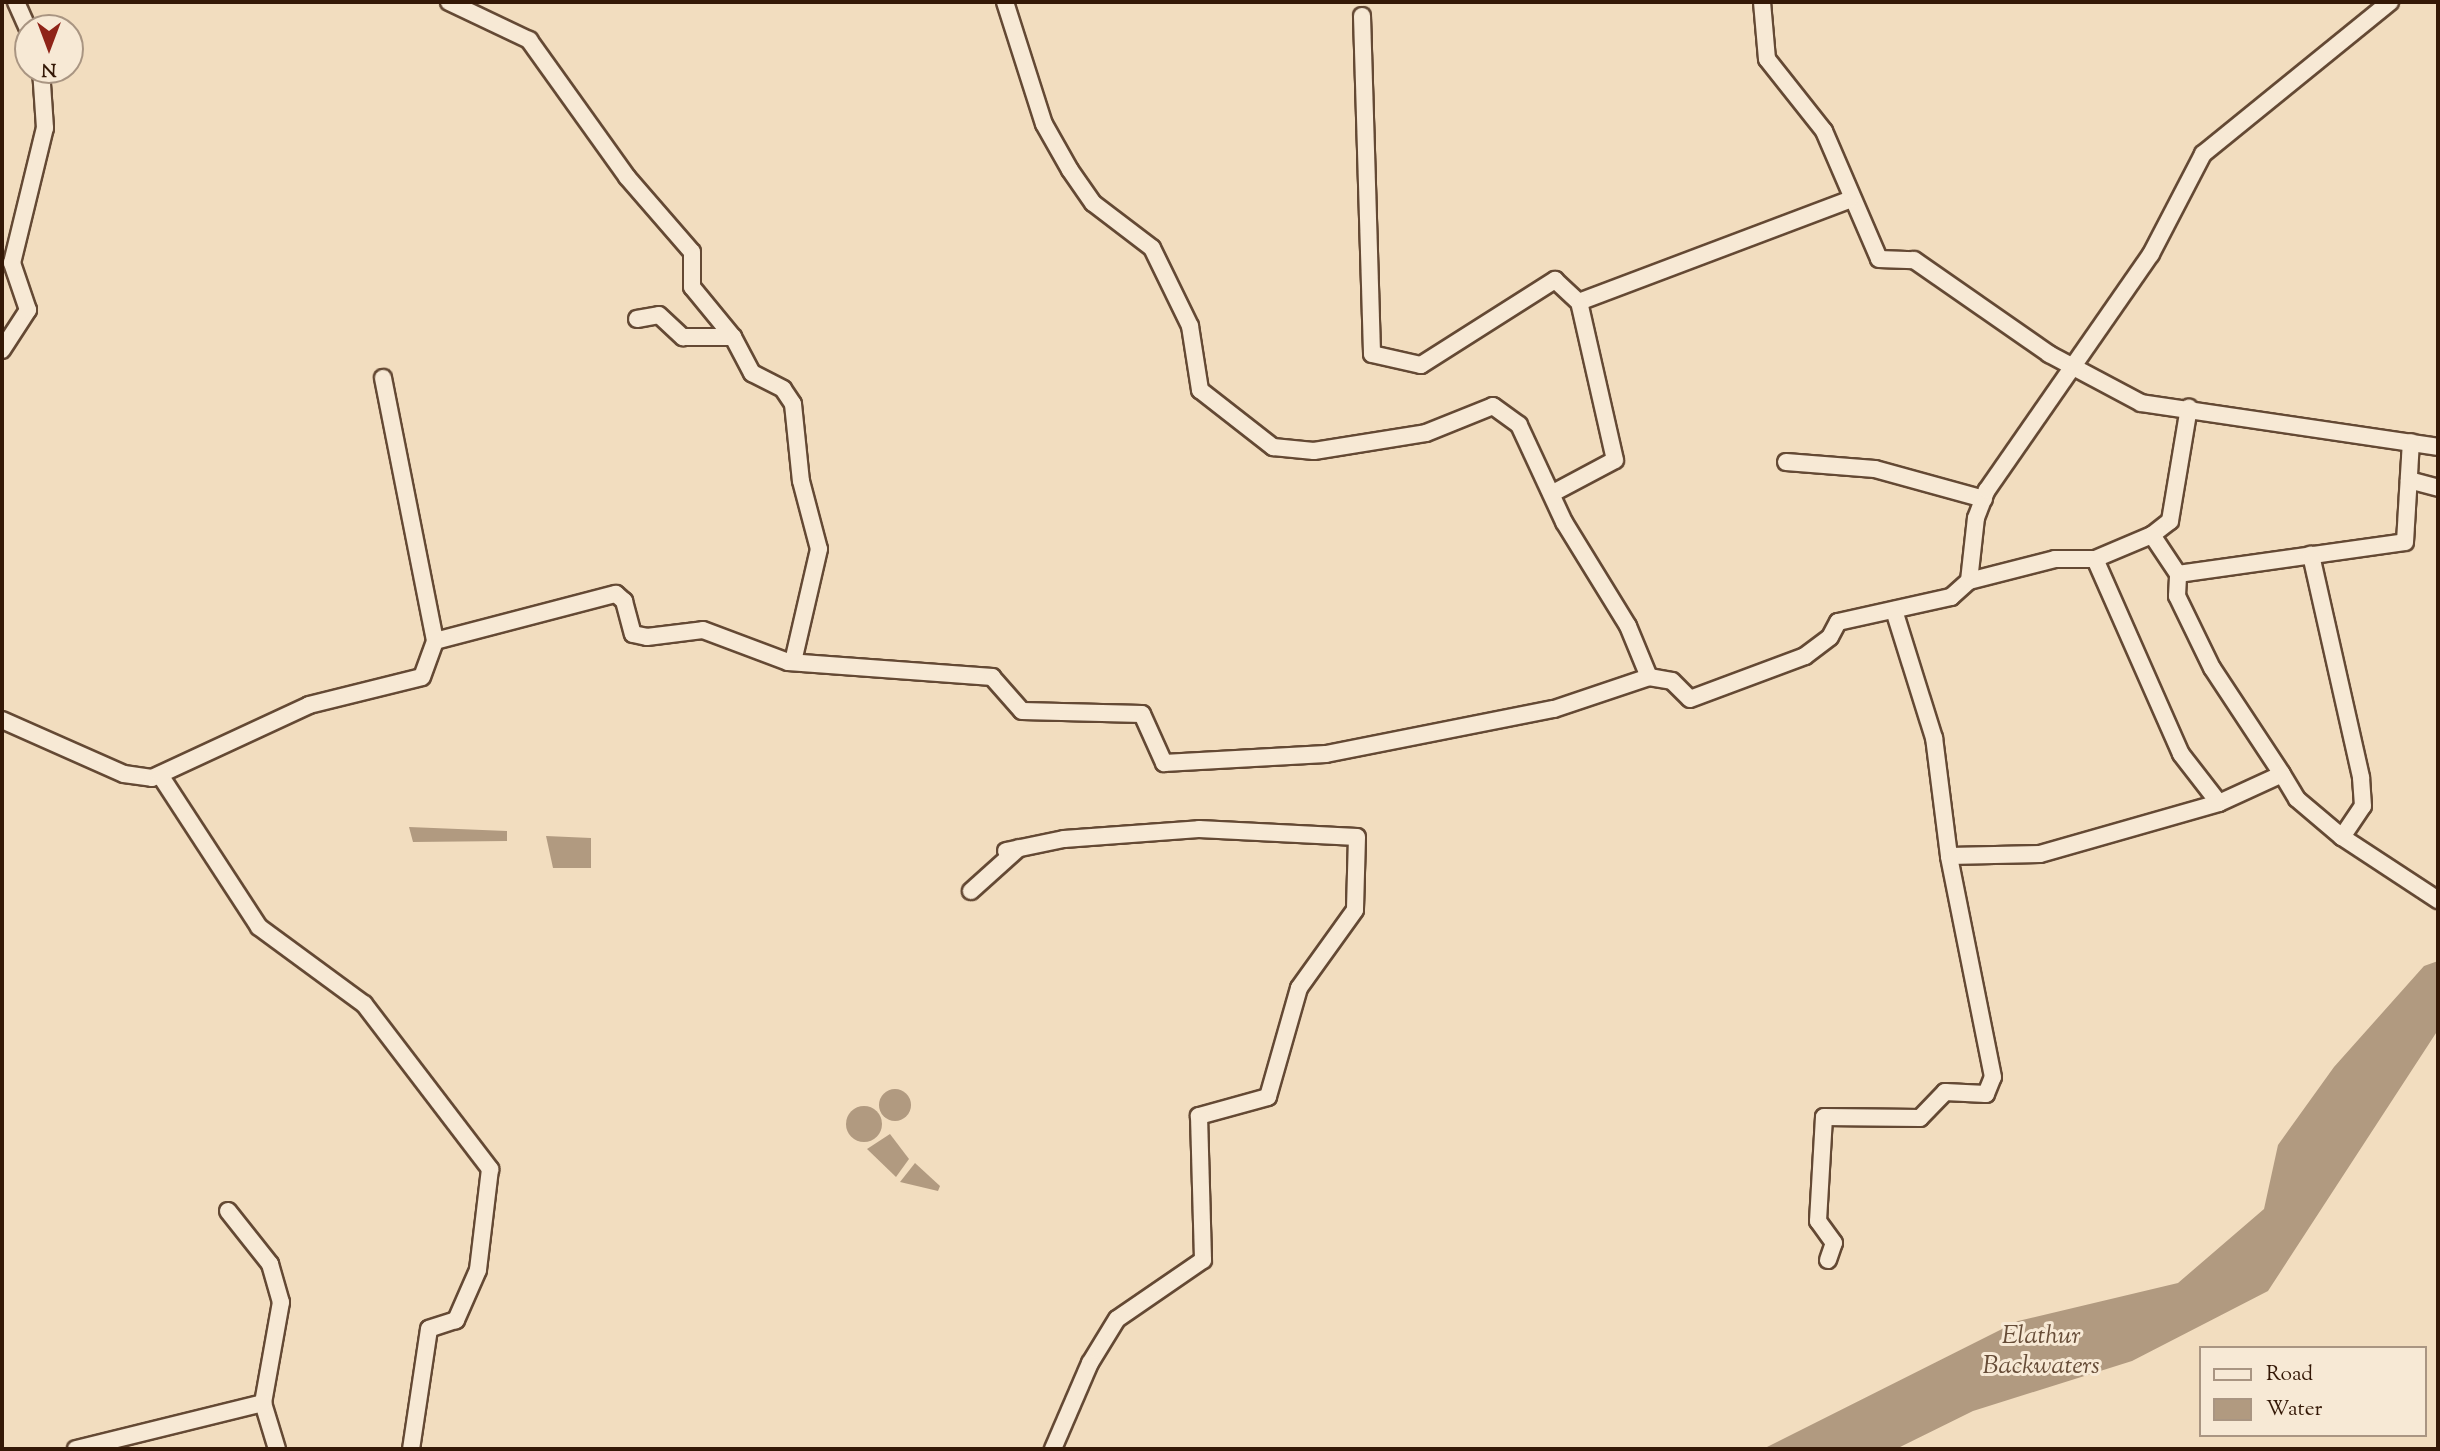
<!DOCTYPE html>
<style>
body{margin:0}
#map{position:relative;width:2440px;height:1451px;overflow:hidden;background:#f2ddbf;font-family:"Sorts Mill Goudy",serif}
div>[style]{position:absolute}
.water>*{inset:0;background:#b19a80}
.round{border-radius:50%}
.roads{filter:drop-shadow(2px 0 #644934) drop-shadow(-2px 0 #644934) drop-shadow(0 2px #644934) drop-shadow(0 -2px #644934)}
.minor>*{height:16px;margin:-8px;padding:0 8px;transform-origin:8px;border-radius:8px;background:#f7e9d5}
span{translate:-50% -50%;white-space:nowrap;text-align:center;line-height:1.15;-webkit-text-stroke:6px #f7e9d5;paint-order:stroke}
.water-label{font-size:26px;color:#664c37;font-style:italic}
.frame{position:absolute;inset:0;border:4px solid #341806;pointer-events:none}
.legend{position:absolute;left:2199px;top:1346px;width:228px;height:91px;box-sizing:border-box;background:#f7e9d5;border:2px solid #a99582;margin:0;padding:9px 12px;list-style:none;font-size:21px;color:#341806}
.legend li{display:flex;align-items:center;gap:14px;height:35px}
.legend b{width:35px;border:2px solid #a99582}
.north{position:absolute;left:14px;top:14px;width:70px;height:70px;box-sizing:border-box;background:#f7e9d5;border:2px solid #a99582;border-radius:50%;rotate:180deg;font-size:19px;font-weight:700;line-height:28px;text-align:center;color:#341806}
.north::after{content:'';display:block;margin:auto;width:24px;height:32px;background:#8f2418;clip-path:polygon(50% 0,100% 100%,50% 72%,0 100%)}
</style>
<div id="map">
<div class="water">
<i style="clip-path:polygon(409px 827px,507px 831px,507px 841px,413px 842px)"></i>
<i style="clip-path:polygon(546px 836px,591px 838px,591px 868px,553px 868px)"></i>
<i style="clip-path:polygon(2438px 961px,2438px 1030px,2268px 1291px,2132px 1361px,1973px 1411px,1896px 1449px,1763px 1449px,2018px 1321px,2178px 1283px,2264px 1209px,2278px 1145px,2334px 1067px,2424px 966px)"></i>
<i class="round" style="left:879px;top:1089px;width:32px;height:32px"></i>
<i class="round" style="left:846px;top:1106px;width:36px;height:36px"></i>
<i style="clip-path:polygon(890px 1134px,909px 1159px,896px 1177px,867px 1149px)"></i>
<i style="clip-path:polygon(915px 1163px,940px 1186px,938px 1191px,900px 1182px)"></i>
</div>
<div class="roads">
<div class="minor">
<i style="left:16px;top:2px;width:30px;rotate:66deg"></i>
<i style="left:449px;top:2px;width:89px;rotate:25.4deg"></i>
<i style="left:529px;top:40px;width:168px;rotate:54.4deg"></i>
<i style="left:627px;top:177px;width:99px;rotate:49.1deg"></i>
<i style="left:692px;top:252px;width:35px;rotate:90deg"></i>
<i style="left:692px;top:287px;width:65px;rotate:50.6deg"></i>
<i style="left:1005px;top:2px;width:128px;rotate:72.3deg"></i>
<i style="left:1044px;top:124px;width:53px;rotate:60.5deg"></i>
<i style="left:1070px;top:170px;width:40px;rotate:55.1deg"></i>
<i style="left:1093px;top:203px;width:74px;rotate:37.3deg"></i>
<i style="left:1152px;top:248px;width:87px;rotate:64deg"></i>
<i style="left:1190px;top:326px;width:65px;rotate:81.1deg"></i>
<i style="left:1200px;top:390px;width:93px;rotate:38deg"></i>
<i style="left:1273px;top:447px;width:41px;rotate:5.6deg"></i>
<i style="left:1314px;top:451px;width:113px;rotate:-9.1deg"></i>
<i style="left:1426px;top:433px;width:72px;rotate:-21.9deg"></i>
<i style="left:1493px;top:406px;width:32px;rotate:36deg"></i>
<i style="left:1519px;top:425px;width:107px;rotate:65.1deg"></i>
<i style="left:1564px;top:522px;width:122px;rotate:58.4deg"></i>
<i style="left:1628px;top:626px;width:55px;rotate:67.6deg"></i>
<i style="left:1762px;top:2px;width:57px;rotate:85deg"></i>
<i style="left:1767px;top:59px;width:92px;rotate:51.6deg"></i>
<i style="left:1824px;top:131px;width:139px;rotate:66.7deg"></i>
<i style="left:1879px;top:259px;width:35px;rotate:2deg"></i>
<i style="left:1914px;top:260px;width:165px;rotate:34.8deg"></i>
<i style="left:2049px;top:354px;width:104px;rotate:28deg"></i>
<i style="left:2141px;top:403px;width:300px;rotate:8.4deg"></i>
<i style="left:1362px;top:16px;width:338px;rotate:88.3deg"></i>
<i style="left:1372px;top:354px;width:50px;rotate:12.7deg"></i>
<i style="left:1421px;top:365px;width:159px;rotate:-32.4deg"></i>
<i style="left:1555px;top:280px;width:33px;rotate:43deg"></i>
<i style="left:1579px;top:302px;width:289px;rotate:-20.7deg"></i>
<i style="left:637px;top:319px;width:22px;rotate:-10deg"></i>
<i style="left:659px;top:315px;width:33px;rotate:43deg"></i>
<i style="left:683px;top:337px;width:50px"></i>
<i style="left:733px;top:337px;width:41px;rotate:62.2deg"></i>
<i style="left:752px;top:373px;width:35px;rotate:27deg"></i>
<i style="left:783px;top:389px;width:18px;rotate:56deg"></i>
<i style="left:793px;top:404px;width:77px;rotate:84.1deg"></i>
<i style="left:801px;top:481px;width:70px;rotate:75.2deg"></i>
<i style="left:819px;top:549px;width:116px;rotate:103deg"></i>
<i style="left:2px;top:350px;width:48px;rotate:-57deg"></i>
<i style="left:28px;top:310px;width:50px;rotate:-108.8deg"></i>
<i style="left:12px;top:263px;width:139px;rotate:-76.3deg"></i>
<i style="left:45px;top:128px;width:58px;rotate:-93.9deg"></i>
<i style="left:383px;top:378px;width:268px;rotate:78.8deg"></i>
<i style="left:1786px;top:462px;width:89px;rotate:4.5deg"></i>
<i style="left:1875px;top:469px;width:113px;rotate:15.4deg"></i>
<i style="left:2409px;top:480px;width:30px;rotate:15deg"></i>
<i style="left:1553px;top:493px;width:70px;rotate:-28deg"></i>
<i style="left:1615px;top:460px;width:162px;rotate:-102.8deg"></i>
<i style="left:2152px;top:535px;width:47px;rotate:56.3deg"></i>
<i style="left:2178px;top:574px;width:229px;rotate:-8deg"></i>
<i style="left:2405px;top:542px;width:100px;rotate:-86.6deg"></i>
<i style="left:2095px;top:559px;width:213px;rotate:66.2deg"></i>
<i style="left:2181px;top:754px;width:62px;rotate:52.2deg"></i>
<i style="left:1969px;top:581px;width:89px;rotate:-14.3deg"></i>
<i style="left:2055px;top:559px;width:40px"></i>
<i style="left:2095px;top:559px;width:62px;rotate:-22.8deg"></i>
<i style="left:2152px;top:535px;width:23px;rotate:-38deg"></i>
<i style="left:2170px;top:521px;width:115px;rotate:-80.5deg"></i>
<i style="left:2px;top:720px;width:133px;rotate:23.9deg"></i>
<i style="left:124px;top:774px;width:28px;rotate:8deg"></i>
<i style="left:152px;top:778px;width:173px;rotate:-24.9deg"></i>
<i style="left:309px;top:705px;width:116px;rotate:-13.9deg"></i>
<i style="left:422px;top:677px;width:38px;rotate:-70deg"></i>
<i style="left:435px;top:641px;width:187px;rotate:-14.6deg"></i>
<i style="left:616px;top:594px;width:11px;rotate:41deg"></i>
<i style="left:624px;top:601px;width:34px;rotate:75deg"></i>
<i style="left:633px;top:634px;width:14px;rotate:12deg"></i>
<i style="left:647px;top:637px;width:56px;rotate:-7.1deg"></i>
<i style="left:703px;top:630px;width:91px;rotate:20.6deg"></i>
<i style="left:788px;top:662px;width:205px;rotate:4.2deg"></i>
<i style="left:992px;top:677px;width:45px;rotate:48.6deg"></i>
<i style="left:1022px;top:711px;width:120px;rotate:1.4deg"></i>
<i style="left:1142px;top:714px;width:54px;rotate:65.8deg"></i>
<i style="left:1164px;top:763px;width:162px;rotate:-3.2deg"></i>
<i style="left:1326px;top:754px;width:232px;rotate:-11.2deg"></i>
<i style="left:1554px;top:709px;width:100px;rotate:-18.6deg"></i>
<i style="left:1649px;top:677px;width:23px;rotate:10deg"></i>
<i style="left:1672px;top:681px;width:25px;rotate:45deg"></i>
<i style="left:1690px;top:699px;width:123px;rotate:-20.5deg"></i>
<i style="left:1805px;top:656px;width:31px;rotate:-37deg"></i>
<i style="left:1830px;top:637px;width:17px;rotate:-62deg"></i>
<i style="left:1838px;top:622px;width:116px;rotate:-12.5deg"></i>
<i style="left:1951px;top:597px;width:24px;rotate:-42deg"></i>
<i style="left:1969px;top:581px;width:63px;rotate:-83.7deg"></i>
<i style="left:1976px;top:518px;width:30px;rotate:-69deg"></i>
<i style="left:1987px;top:490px;width:287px;rotate:-55.2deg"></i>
<i style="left:2151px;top:254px;width:113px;rotate:-62.5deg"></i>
<i style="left:2203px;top:154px;width:241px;rotate:-39.1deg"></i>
<i style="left:2282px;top:774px;width:29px;rotate:59deg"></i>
<i style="left:2297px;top:799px;width:59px;rotate:40.2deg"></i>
<i style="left:2342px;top:837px;width:37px;rotate:-56deg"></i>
<i style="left:2363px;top:806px;width:29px;rotate:-94deg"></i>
<i style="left:2361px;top:777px;width:228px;rotate:-102.7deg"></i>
<i style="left:160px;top:775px;width:181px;rotate:56.9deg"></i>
<i style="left:259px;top:927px;width:130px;rotate:36.3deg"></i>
<i style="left:364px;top:1004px;width:208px;rotate:52.6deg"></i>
<i style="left:490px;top:1169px;width:102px;rotate:96.8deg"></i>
<i style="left:478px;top:1270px;width:55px;rotate:113.7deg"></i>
<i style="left:456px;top:1320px;width:28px;rotate:162deg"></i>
<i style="left:429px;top:1329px;width:121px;rotate:98.5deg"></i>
<i style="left:2342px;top:837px;width:115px;rotate:33.3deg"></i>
<i style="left:1006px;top:851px;width:59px;rotate:-11.7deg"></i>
<i style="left:1064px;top:839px;width:135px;rotate:-4.2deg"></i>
<i style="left:1199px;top:829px;width:158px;rotate:2.9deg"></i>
<i style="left:1357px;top:837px;width:73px;rotate:91.6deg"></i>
<i style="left:1355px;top:910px;width:96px;rotate:125.7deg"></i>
<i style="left:1299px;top:988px;width:113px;rotate:105.9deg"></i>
<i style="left:1268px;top:1097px;width:72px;rotate:164.6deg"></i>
<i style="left:1199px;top:1116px;width:144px;rotate:88.4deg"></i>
<i style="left:1203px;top:1260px;width:104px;rotate:145.5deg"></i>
<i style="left:1117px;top:1319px;width:52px;rotate:121.5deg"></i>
<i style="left:1090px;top:1363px;width:94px;rotate:113.3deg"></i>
<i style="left:1949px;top:856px;width:91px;rotate:-1.3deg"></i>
<i style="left:2040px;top:854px;width:186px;rotate:-15.9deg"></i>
<i style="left:2219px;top:803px;width:69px;rotate:-24.7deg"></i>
<i style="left:2282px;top:774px;width:127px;rotate:-123.4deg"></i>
<i style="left:2212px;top:668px;width:80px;rotate:-115.9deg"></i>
<i style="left:2177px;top:596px;width:22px;rotate:-87deg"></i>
<i style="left:971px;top:891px;width:64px;rotate:-41.9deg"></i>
<i style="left:228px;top:1211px;width:68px;rotate:51.6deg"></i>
<i style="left:270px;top:1264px;width:40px;rotate:74deg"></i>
<i style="left:281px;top:1302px;width:103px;rotate:100.1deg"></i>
<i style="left:263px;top:1403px;width:48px;rotate:73.1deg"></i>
<i style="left:1828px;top:1260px;width:18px;rotate:-71deg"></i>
<i style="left:1834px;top:1243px;width:27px;rotate:-126deg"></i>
<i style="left:1818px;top:1221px;width:104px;rotate:-86.7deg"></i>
<i style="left:1824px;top:1117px;width:96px;rotate:0.6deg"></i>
<i style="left:1920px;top:1118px;width:36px;rotate:-46deg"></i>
<i style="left:1945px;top:1092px;width:41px;rotate:2.8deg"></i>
<i style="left:1986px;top:1094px;width:18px;rotate:-68deg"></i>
<i style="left:1993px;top:1077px;width:225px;rotate:-101.3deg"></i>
<i style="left:1949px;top:856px;width:119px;rotate:-97.2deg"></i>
<i style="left:1934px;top:738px;width:134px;rotate:-107.4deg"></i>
<i style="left:76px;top:1449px;width:193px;rotate:-13.8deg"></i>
</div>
</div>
<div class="water-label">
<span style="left:2041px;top:1352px">Elathur<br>Backwaters</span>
</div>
<div class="frame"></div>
<ul class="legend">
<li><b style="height:9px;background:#f7e9d5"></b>Road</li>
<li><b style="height:19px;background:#b19a80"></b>Water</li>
</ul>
<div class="north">N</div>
</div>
